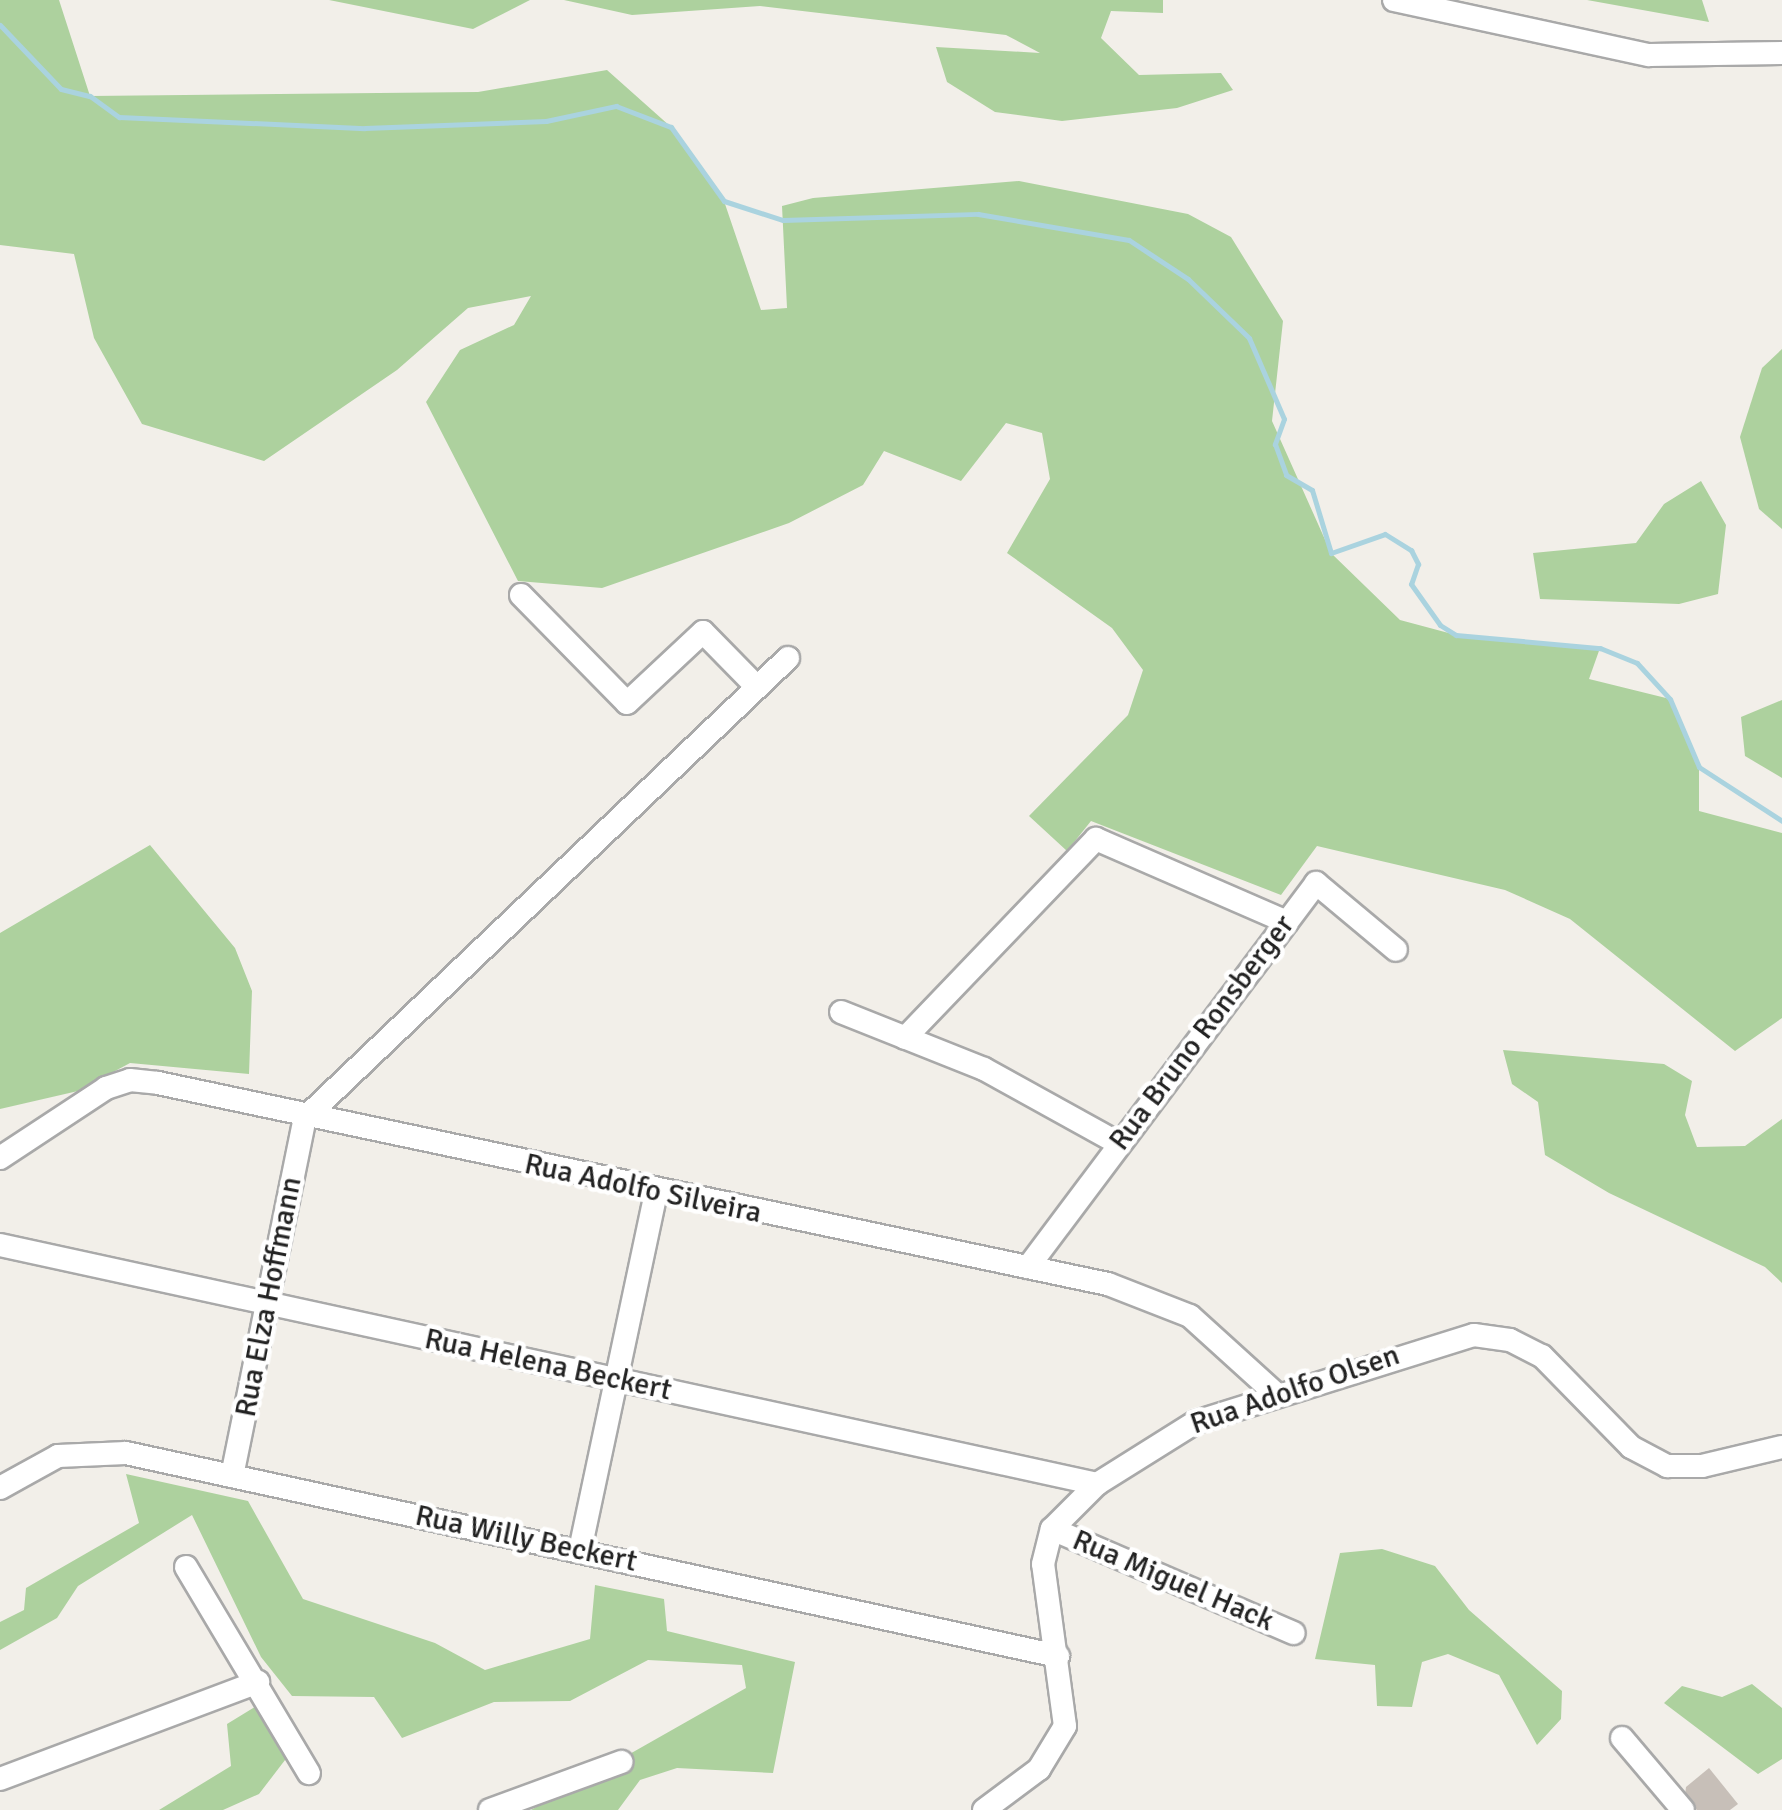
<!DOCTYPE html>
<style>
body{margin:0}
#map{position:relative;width:1782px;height:1810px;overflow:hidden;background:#f2efe9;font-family:Signika,sans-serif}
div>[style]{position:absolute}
.forest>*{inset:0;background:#add19e}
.stream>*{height:5px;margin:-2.5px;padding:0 2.5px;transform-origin:2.5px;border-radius:2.5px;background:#aad3df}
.building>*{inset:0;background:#c7bfb8}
.roads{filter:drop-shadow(2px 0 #a9a9a9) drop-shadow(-2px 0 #a9a9a9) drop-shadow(0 2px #a9a9a9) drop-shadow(0 -2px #a9a9a9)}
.minor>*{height:22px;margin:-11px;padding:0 11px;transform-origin:11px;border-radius:11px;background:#fff}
span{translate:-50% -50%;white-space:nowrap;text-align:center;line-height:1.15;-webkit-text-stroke:9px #fff;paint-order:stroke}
.street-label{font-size:30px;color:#222}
</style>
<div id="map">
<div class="forest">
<i style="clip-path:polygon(0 0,59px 0,90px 96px,478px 92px,607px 70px,671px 127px,724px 201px,761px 310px,787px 308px,782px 206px,813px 198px,1019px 181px,1188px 214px,1231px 237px,1283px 321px,1272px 421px,1331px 553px,1400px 620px,1456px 635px,1600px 648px,1589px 679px,1670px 699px,1699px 767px,1699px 811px,1782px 833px,1782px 1018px,1735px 1051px,1570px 919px,1505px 890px,1317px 846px,1281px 895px,1091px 821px,1067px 851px,1029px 816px,1128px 715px,1143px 670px,1112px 628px,1007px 553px,1050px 479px,1042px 433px,1006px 423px,961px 481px,884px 451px,863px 485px,789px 523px,602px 588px,518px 581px,426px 402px,460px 350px,514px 325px,531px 296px,468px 308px,397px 370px,264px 461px,142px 424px,94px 338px,74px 254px,0 245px)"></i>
<i style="clip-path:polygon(329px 0,530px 0,473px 29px)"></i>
<i style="clip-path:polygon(564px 0,1163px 0,1163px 13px,1111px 11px,1101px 38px,1139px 75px,1221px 73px,1233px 90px,1177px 108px,1062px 121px,995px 112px,947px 82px,936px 47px,1040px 53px,1006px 35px,760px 6px,632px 15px)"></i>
<i style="clip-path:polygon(1587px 0,1702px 0,1709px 22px)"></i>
<i style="clip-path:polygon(1782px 349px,1782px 529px,1759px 509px,1740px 437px,1762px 368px)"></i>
<i style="clip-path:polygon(1701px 481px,1726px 525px,1718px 594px,1679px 604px,1540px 599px,1533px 553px,1636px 543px,1664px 504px)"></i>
<i style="clip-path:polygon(1782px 700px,1782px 778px,1745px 756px,1741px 717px)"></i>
<i style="clip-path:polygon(150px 845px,235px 948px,252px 991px,249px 1074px,130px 1063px,78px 1091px,0 1109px,0 933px)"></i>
<i style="clip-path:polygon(1503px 1050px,1664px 1064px,1692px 1081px,1685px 1115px,1697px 1147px,1745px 1146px,1782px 1119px,1782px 1283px,1765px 1267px,1609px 1193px,1545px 1155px,1538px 1102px,1512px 1084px)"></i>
<i style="clip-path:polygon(126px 1474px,248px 1501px,303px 1599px,435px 1643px,485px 1670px,590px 1639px,595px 1585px,664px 1599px,667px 1631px,795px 1662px,773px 1773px,677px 1768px,640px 1780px,618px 1810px,531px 1810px,746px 1688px,742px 1665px,648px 1660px,570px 1701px,494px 1702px,402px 1738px,374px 1697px,292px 1696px,261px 1657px,192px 1515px,78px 1586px,57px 1618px,0 1650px,0 1622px,24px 1610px,26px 1588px,139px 1523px)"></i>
<i style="clip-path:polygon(1382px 1549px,1435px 1566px,1469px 1610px,1562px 1691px,1561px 1719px,1537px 1745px,1499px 1675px,1448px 1654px,1422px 1662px,1412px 1707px,1377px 1706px,1375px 1665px,1315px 1659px,1340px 1553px)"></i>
<i style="clip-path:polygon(1752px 1684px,1782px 1708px,1782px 1759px,1758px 1774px,1664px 1703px,1682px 1686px,1722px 1697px)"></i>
<i style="clip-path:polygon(268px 1699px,295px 1747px,259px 1794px,223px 1810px,159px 1810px,231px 1766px,227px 1724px)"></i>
</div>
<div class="stream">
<i style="left:0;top:25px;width:88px;rotate:46.4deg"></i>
<i style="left:61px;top:89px;width:30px;rotate:14deg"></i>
<i style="left:90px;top:96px;width:36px;rotate:36deg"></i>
<i style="left:119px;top:117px;width:246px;rotate:2.6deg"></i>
<i style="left:365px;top:128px;width:181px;rotate:-2.2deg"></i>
<i style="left:546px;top:121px;width:72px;rotate:-12.1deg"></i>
<i style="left:616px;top:106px;width:59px;rotate:20.9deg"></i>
<i style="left:671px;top:127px;width:91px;rotate:54.4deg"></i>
<i style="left:724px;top:201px;width:62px;rotate:17.9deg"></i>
<i style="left:783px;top:220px;width:195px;rotate:-1.8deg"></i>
<i style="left:978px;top:214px;width:153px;rotate:9.8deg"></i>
<i style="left:1129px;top:240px;width:71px;rotate:33.5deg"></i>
<i style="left:1188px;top:279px;width:85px;rotate:44deg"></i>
<i style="left:1249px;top:338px;width:88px;rotate:66.6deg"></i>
<i style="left:1284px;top:419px;width:27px;rotate:110deg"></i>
<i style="left:1275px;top:444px;width:33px;rotate:70deg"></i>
<i style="left:1286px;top:475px;width:30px;rotate:30deg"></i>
<i style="left:1312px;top:490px;width:66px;rotate:73.2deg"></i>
<i style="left:1331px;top:553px;width:57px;rotate:-19.4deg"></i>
<i style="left:1385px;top:534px;width:31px;rotate:32deg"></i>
<i style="left:1411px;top:550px;width:16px;rotate:63deg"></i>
<i style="left:1418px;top:564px;width:21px;rotate:109deg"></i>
<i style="left:1411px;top:584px;width:50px;rotate:54.7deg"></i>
<i style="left:1440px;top:625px;width:19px;rotate:32deg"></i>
<i style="left:1456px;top:635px;width:145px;rotate:5.2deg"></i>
<i style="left:1600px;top:648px;width:40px;rotate:22deg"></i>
<i style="left:1637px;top:663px;width:49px;rotate:47.5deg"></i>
<i style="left:1670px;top:699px;width:74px;rotate:66.9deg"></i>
<i style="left:1699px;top:767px;width:99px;rotate:33deg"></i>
</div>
<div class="building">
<i style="clip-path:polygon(1709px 1768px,1738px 1804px,1730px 1810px,1697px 1810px,1685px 1795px,1686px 1787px)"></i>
</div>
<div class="roads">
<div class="minor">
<i style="left:1394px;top:0;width:261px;rotate:12.2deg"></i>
<i style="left:1649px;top:55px;width:133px;rotate:-0.9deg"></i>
<i style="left:521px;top:595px;width:151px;rotate:45.5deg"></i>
<i style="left:627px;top:703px;width:104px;rotate:-43.1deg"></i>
<i style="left:703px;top:632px;width:77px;rotate:45.5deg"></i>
<i style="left:841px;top:1012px;width:154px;rotate:21.7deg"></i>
<i style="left:984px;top:1069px;width:153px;rotate:28.9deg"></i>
<i style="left:905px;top:1038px;width:276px;rotate:-46.2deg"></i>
<i style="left:1096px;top:839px;width:208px;rotate:23.5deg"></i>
<i style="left:0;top:1158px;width:127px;rotate:-33.4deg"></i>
<i style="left:106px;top:1088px;width:25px;rotate:-18deg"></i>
<i style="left:130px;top:1080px;width:28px;rotate:6deg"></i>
<i style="left:158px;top:1083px;width:971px;rotate:11.95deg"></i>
<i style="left:1108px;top:1284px;width:88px;rotate:21.3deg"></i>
<i style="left:1190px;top:1316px;width:115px;rotate:42.2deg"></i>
<i style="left:0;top:1245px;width:1123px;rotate:12.29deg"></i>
<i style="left:1028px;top:1267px;width:480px;rotate:-53.1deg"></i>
<i style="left:1316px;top:883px;width:104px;rotate:39.9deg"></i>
<i style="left:232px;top:1476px;width:365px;rotate:-78.5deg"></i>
<i style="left:305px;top:1118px;width:667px;rotate:-43.6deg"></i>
<i style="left:0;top:1488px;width:66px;rotate:-28.9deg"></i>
<i style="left:58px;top:1456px;width:68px;rotate:-2.5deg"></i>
<i style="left:126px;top:1453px;width:954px;rotate:12.29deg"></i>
<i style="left:1052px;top:1529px;width:263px;rotate:23.3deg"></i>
<i style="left:580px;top:1550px;width:366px;rotate:-78deg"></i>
<i style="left:186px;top:1567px;width:240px;rotate:59.2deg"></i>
<i style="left:1622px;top:1738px;width:94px;rotate:49.7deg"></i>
<i style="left:0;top:1779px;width:276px;rotate:-20.6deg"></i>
<i style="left:490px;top:1810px;width:140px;rotate:-20.1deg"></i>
<i style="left:984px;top:1810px;width:69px;rotate:-36.7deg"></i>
<i style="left:1039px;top:1769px;width:50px;rotate:-58.8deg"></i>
<i style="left:1065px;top:1726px;width:163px;rotate:-97.7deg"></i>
<i style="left:1043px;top:1564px;width:36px;rotate:-76deg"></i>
<i style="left:1052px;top:1529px;width:64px;rotate:-45deg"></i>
<i style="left:1097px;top:1484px;width:117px;rotate:-32.1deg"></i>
<i style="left:1196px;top:1422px;width:291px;rotate:-17.4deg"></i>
<i style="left:1474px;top:1335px;width:36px;rotate:8deg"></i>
<i style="left:1510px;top:1340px;width:36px;rotate:27deg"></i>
<i style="left:1542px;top:1356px;width:127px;rotate:45.6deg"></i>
<i style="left:1631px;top:1447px;width:41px;rotate:27.8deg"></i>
<i style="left:1667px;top:1466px;width:35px"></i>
<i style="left:1702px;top:1466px;width:82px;rotate:-13.4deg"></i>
</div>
</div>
<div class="street-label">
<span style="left:1202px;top:1033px;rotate:-53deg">Rua Bruno Ronsberger</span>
<span style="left:643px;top:1189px;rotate:12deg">Rua Adolfo Silveira</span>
<span style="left:269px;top:1297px;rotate:-79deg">Rua Elza Hoffmann</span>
<span style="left:548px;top:1365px;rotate:12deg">Rua Helena Beckert</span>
<span style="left:1295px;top:1390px;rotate:-19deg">Rua Adolfo Olsen</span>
<span style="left:526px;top:1539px;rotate:12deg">Rua Willy Beckert</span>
<span style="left:1173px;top:1581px;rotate:23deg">Rua Miguel Hack</span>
</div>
</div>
